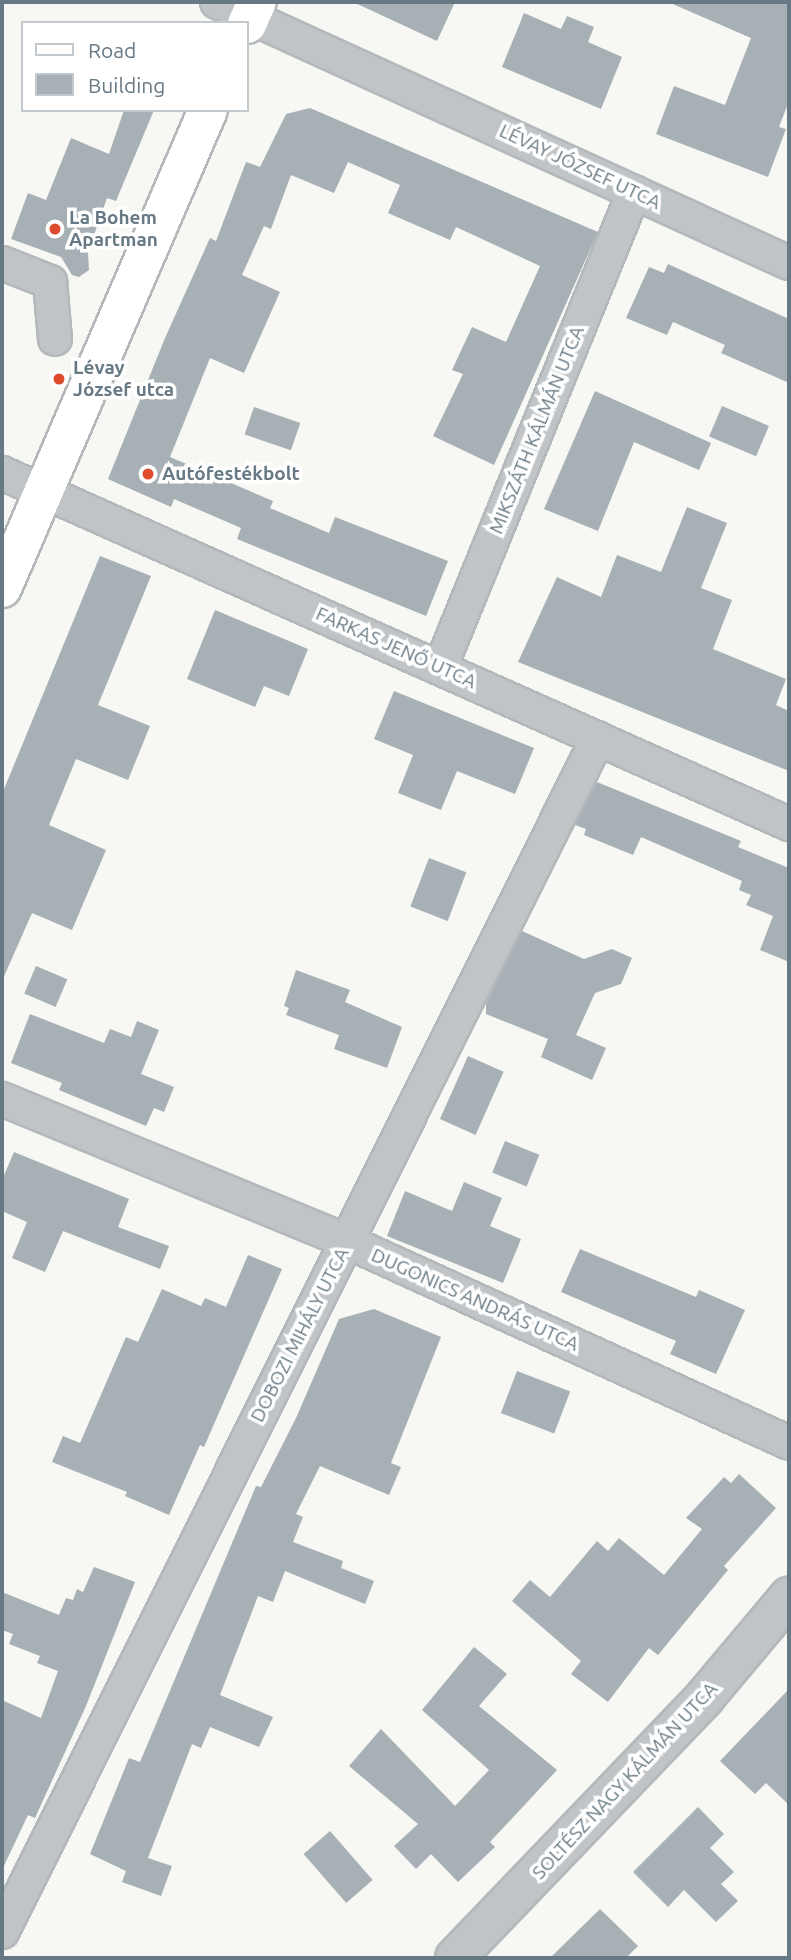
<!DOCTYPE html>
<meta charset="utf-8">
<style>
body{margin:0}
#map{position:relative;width:791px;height:1960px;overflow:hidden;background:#f7f7f4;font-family:Ubuntu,sans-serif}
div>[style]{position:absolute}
.building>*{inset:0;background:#a7b0b5;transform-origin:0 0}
.roads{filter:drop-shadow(2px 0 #b3b8bb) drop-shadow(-2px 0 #b3b8bb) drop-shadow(0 2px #b3b8bb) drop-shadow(0 -2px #b3b8bb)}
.minor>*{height:32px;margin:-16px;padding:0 16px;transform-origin:16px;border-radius:16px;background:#c0c4c7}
.tertiary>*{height:38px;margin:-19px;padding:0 19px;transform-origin:19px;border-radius:19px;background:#c0c4c7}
.primary>*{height:38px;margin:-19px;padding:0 19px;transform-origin:19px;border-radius:19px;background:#fff}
.dots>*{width:19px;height:19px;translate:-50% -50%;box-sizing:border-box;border:4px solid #fff;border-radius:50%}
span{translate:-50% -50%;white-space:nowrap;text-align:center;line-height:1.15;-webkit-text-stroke:7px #fff;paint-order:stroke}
.street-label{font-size:19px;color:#677984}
.poi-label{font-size:19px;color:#677984;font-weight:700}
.left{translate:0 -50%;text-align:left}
.frame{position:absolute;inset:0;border:4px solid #677984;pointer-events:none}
.legend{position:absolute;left:21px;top:21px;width:228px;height:91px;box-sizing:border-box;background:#fff;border:2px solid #c2c9ce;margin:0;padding:9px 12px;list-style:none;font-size:21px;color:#677984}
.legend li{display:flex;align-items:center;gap:14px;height:35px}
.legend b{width:35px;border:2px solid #c2c9ce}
</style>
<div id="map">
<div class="building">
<i style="clip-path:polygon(353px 2px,455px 2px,437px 41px)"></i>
<i style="clip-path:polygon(668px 2px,789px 2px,789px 101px,779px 127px,786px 129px,768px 177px,656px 134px,674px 86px,725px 105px,751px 38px)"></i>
<i style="clip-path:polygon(524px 13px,561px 29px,567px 16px,594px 27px,588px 42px,622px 57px,601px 109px,502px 67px)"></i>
<i style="clip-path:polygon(310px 108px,598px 232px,494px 465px,433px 436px,463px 374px,452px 370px,472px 327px,506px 342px,540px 266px,456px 227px,450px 240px,388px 213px,400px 185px,348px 162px,334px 193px,291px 175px,271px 229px,264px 226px,242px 275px,280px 292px,244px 373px,210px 358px,170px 457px,273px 501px,270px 508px,329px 533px,335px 517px,448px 561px,426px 616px,237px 539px,241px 528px,174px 499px,171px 507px,108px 479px,165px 338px,210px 238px,216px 241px,246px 162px,260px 167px,286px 114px)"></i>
<i style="clip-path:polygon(124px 110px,154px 110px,116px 201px,107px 198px,88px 252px,89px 270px,79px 277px,72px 275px,61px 257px,11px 239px,28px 193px,46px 200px,71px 138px,109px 154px)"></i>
<i style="clip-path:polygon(668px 264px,789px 319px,789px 383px,721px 353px,725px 345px,673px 322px,667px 335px,626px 318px,649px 267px,664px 273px)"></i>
<i style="clip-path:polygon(595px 391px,711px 443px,699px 470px,634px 442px,598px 531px,544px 509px)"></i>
<i style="left:722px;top:406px;width:51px;height:33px;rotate:23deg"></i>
<i style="left:254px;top:407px;width:49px;height:29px;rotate:19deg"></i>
<i style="clip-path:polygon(687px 507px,727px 523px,701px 588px,732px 600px,713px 649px,786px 679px,776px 705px,789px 711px,789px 771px,518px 662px,557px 577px,601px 597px,617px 555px,661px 572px)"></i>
<i style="clip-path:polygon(100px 556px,151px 576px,98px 705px,150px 726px,128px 780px,76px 759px,49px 825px,106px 850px,72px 930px,32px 913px,2px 981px,2px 794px)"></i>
<i style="clip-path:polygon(215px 610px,308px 649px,289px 696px,264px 686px,255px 707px,187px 679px)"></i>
<i style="clip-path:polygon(394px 691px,534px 748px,515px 794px,457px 771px,441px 810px,398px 793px,413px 755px,374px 739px)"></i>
<i style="clip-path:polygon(597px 782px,741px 841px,738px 847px,789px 868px,789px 962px,760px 950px,773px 916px,746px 905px,751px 895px,739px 890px,742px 881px,641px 837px,633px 855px,584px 835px,586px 829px,575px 825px)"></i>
<i style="left:429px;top:858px;width:40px;height:52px;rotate:21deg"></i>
<i style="clip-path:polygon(522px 931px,584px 959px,612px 949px,632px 958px,621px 984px,595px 993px,576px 1035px,606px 1048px,592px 1080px,541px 1057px,548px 1039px,486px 1014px,486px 1004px)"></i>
<i style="left:36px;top:966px;width:34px;height:30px;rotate:23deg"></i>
<i style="clip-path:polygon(296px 970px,350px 990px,345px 1002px,402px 1027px,387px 1068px,334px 1049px,339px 1035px,286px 1015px,289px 1008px,284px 1006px)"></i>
<i style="clip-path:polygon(30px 1014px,104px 1043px,110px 1029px,131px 1037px,137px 1021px,159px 1030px,141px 1074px,174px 1087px,164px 1112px,154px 1108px,146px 1126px,59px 1090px,62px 1083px,11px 1063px)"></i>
<i style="left:468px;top:1056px;width:39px;height:69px;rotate:24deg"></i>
<i style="left:505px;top:1141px;width:37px;height:34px;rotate:22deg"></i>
<i style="clip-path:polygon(14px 1152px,129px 1199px,118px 1227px,169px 1246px,160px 1269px,63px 1231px,45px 1272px,12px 1258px,27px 1222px,2px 1211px,2px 1180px)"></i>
<i style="clip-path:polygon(464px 1182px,502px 1198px,490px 1226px,521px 1239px,503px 1283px,387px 1236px,405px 1191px,452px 1211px)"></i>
<i style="clip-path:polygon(580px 1249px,696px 1297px,699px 1290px,745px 1310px,716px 1374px,670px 1354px,676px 1341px,561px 1292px)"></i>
<i style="clip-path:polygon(248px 1255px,282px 1269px,204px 1447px,200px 1445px,169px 1515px,125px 1496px,127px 1492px,52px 1462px,63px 1436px,80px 1443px,126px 1337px,138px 1342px,162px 1289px,201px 1306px,205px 1298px,226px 1307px)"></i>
<i style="clip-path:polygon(374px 1309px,441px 1337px,391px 1463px,401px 1467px,389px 1495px,320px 1466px,296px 1514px,303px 1517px,293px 1542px,343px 1561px,341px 1568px,374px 1581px,365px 1604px,285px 1571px,273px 1602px,258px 1596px,220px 1695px,273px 1717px,259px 1747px,210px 1727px,201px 1748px,192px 1744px,148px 1858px,172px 1866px,161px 1896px,122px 1882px,126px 1871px,90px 1854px,129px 1758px,140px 1762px,256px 1486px,261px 1487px,296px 1418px,339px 1319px)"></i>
<i style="left:517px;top:1371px;width:57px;height:45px;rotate:21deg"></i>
<i style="clip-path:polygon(739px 1474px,776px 1508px,724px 1566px,728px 1570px,658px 1655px,649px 1648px,608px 1702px,571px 1674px,581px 1661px,512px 1601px,530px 1580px,550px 1597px,597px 1541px,608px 1551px,619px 1538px,664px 1575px,702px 1529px,686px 1518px,724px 1477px,731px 1483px)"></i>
<i style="clip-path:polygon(94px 1567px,135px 1582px,86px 1706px,35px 1818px,28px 1815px,2px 1870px,2px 1700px,41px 1718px,58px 1671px,37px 1663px,40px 1656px,9px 1644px,13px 1634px,2px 1630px,2px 1592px,59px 1615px,66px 1598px,73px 1600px,77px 1589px,83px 1592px)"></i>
<i style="clip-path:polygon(474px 1647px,507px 1674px,479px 1706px,557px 1770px,490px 1842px,495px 1847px,458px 1882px,431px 1854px,416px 1869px,394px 1846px,418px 1824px,349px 1766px,381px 1729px,455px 1806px,489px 1770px,422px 1710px)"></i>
<i style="clip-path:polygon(789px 1689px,789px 1805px,766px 1783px,755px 1794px,720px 1761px)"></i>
<i style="clip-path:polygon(698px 1807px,724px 1834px,710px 1848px,734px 1872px,721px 1884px,738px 1901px,716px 1922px,684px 1890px,668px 1907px,633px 1872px)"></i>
<i style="left:330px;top:1831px;width:65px;height:35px;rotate:49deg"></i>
<i style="clip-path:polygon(600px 1909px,638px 1946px,626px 1958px,550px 1958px)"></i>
</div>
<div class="roads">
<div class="minor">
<i style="left:217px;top:2px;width:629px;rotate:24.53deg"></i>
<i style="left:2px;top:263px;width:52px;rotate:21.6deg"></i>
<i style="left:50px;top:282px;width:57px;rotate:85deg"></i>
<i style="left:2px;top:473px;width:862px;rotate:24.04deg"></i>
<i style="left:440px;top:668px;width:514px;rotate:-67.83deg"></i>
<i style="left:2px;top:1099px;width:372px;rotate:22.4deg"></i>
<i style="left:346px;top:1241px;width:487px;rotate:24.5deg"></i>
<i style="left:2px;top:1932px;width:1334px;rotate:-63.47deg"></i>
</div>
<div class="tertiary">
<i style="left:455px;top:1958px;width:361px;rotate:-46.2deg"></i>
<i style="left:705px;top:1697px;width:131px;rotate:-50deg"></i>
</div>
<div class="primary">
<i style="left:247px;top:24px;width:24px;rotate:-66deg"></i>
<i style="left:2px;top:588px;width:520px;rotate:-66.69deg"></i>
</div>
</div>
<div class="dots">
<i style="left:55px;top:229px;background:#de4c2d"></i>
<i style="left:59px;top:379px;background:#de4c2d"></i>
<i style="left:148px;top:474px;background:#de4c2d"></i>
</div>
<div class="street-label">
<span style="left:580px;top:167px;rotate:25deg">LÉVAY JÓZSEF UTCA</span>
<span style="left:537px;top:430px;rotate:-68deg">MIKSZÁTH KÁLMÁN UTCA</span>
<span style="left:396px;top:648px;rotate:24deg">FARKAS JENŐ UTCA</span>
<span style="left:475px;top:1300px;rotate:24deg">DUGONICS ANDRÁS UTCA</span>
<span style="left:300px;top:1335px;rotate:-63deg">DOBOZI MIHÁLY UTCA</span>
<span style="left:625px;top:1781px;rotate:-47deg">SOLTÉSZ NAGY KÁLMÁN UTCA</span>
</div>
<div class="poi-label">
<span class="left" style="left:69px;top:229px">La Bohem<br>Apartman</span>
<span class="left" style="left:73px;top:379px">Lévay<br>József utca</span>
<span class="left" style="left:162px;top:474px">Autófestékbolt</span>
</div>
<div class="frame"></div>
<ul class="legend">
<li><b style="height:9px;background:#fff"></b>Road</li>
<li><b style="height:19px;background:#a7b0b5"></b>Building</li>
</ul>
</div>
